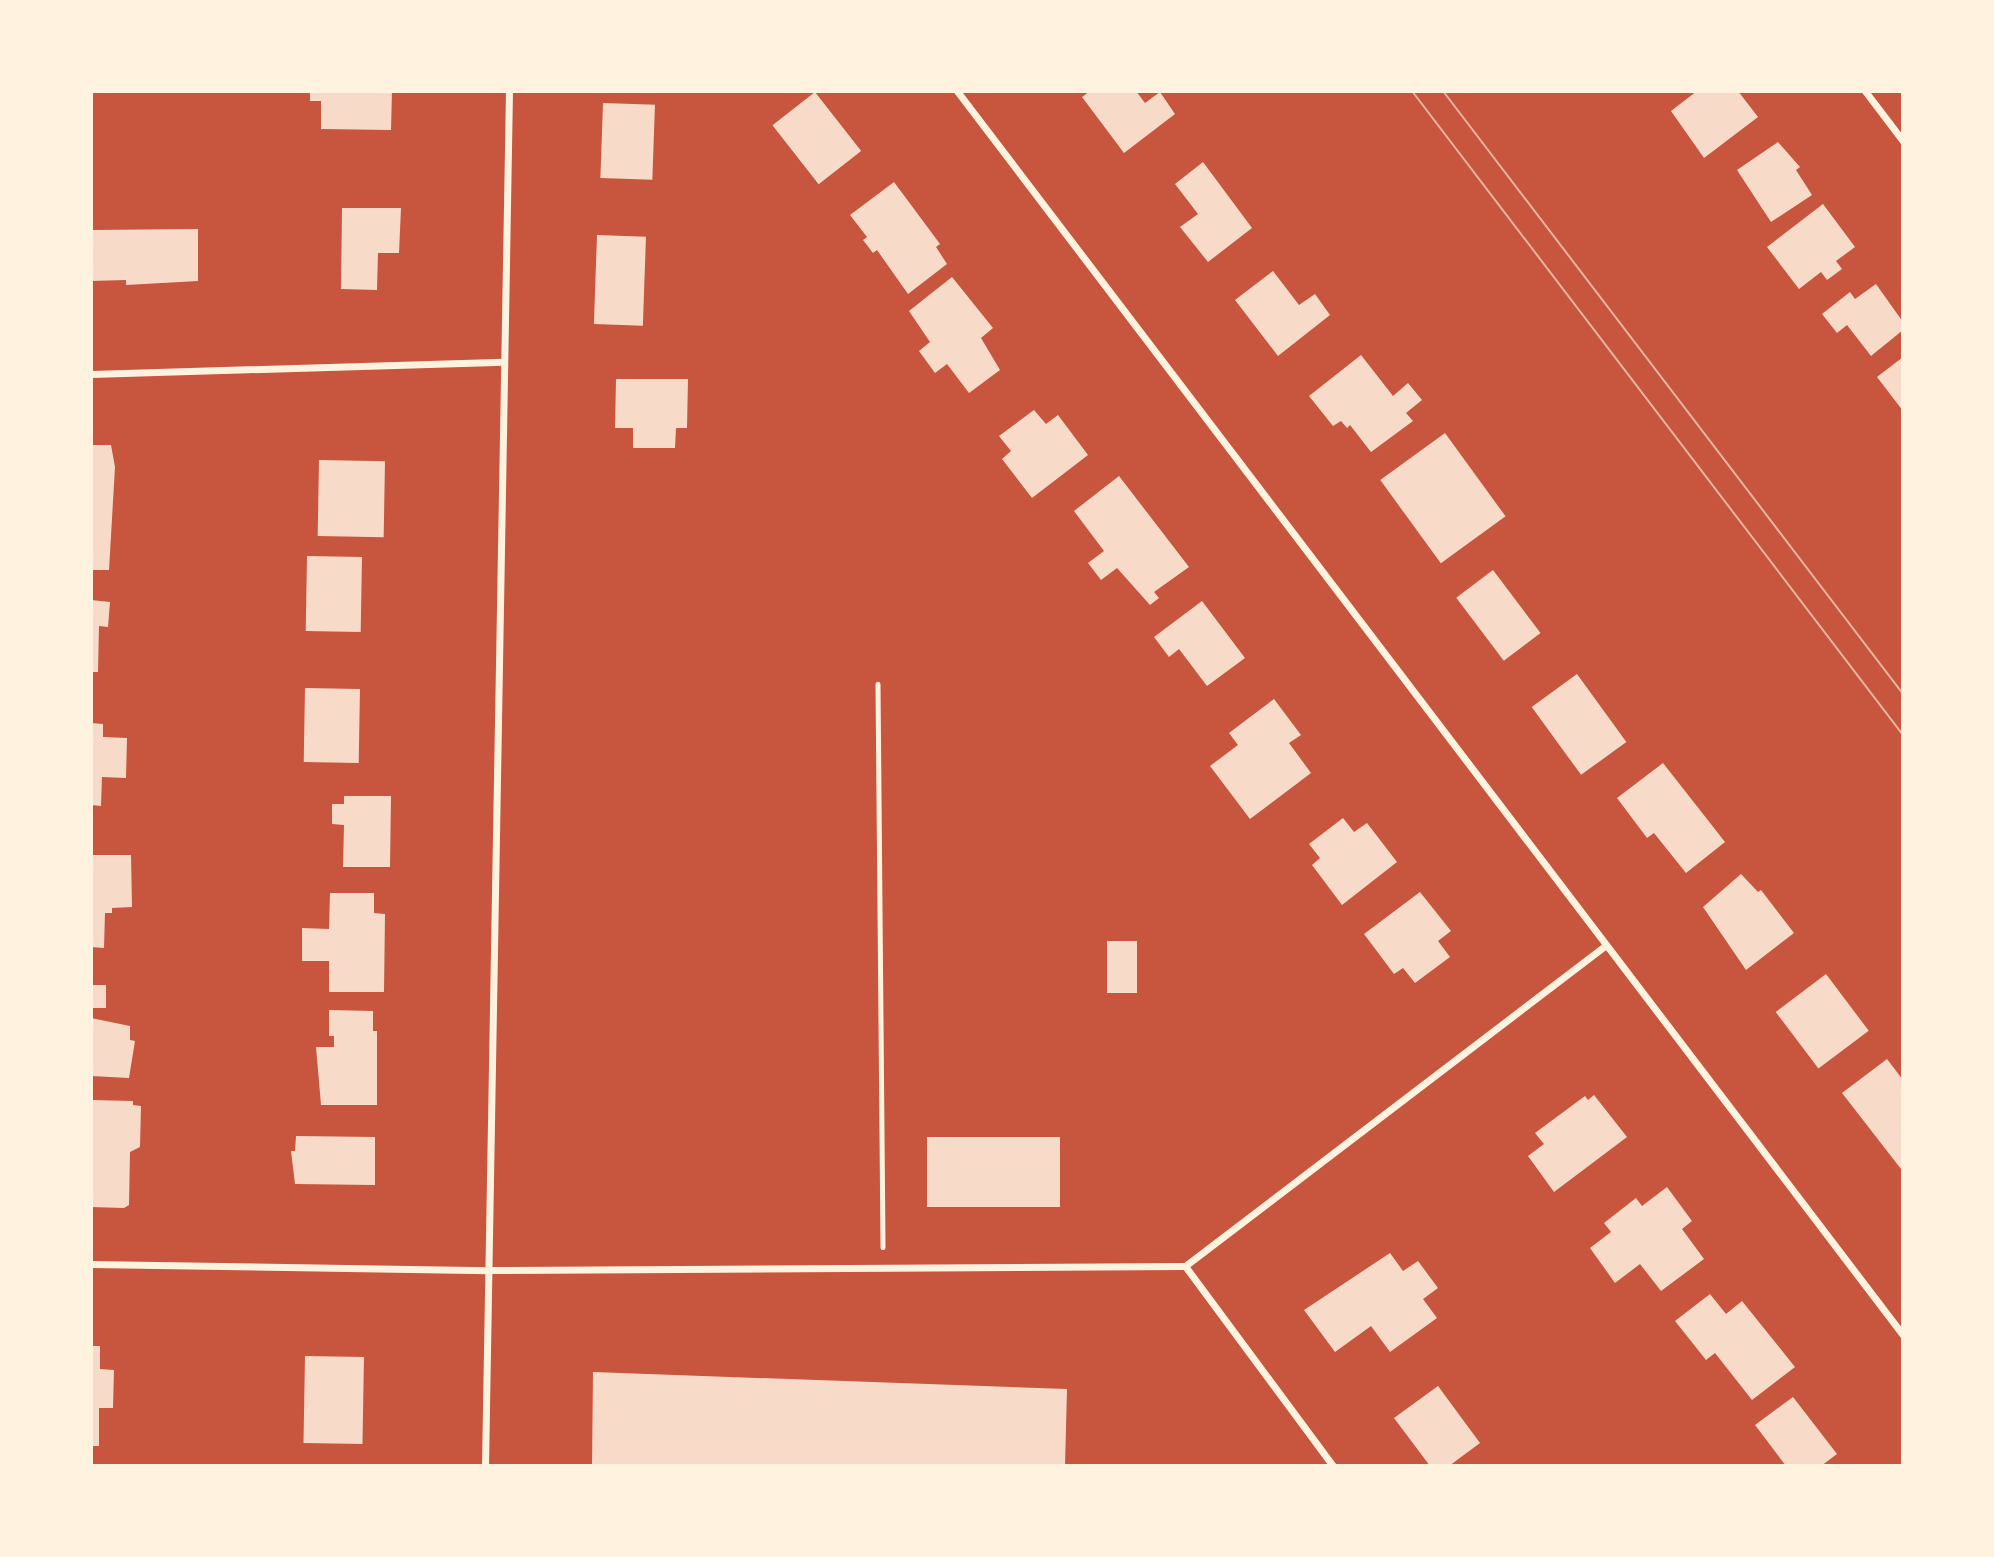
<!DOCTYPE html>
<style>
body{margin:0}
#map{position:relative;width:1994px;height:1557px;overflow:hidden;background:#c8553d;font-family:"Titillium Web",sans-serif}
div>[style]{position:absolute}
.building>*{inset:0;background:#f7dbc8;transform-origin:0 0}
.path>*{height:4.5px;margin:-2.25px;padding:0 2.25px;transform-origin:2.25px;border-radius:2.25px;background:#fff3e0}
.minor>*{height:7px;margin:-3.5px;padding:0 3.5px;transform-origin:3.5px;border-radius:3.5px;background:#fff3e0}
.tram>*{height:2px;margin:-1px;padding:0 1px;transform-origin:1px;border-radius:1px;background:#e9b49f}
span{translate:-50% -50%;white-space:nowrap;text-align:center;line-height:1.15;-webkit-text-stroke:7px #fff3e0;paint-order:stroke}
.frame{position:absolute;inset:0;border:93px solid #fff3e0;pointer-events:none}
</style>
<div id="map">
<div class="building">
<i style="clip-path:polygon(310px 91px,392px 91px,391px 130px,321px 129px,321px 101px,310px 101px)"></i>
<i style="clip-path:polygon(1090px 91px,1136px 91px,1145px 103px,1160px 92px,1175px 114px,1124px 153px,1082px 97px)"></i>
<i style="clip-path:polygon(1697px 91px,1738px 91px,1758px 117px,1704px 158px,1671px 111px)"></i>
<i style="left:815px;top:92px;width:75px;height:54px;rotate:52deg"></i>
<i style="left:603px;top:103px;width:52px;height:75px;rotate:2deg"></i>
<i style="clip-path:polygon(1778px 142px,1800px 167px,1796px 170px,1812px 195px,1771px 222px,1737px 170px)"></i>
<i style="clip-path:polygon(1203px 162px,1252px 228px,1208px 262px,1180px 227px,1198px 214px,1175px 184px)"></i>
<i style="clip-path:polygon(894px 182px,940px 244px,936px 247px,947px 264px,908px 294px,877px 250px,873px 253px,863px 240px,867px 237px,850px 215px)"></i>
<i style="clip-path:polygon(1823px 204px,1855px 247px,1836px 261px,1842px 269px,1827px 280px,1821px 272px,1799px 289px,1767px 247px)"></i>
<i style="clip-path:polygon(342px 208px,401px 208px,399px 253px,378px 253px,377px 290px,341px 289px)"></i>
<i style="clip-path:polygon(198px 229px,198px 281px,126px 285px,126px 280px,91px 281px,91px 230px)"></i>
<i style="left:597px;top:235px;width:49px;height:89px;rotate:2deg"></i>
<i style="clip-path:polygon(1273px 271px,1299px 305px,1315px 294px,1330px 315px,1278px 356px,1235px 300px)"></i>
<i style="clip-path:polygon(952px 277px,993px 328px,981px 338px,1000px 370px,969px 393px,947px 364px,935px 373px,919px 351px,930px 342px,909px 311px)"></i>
<i style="clip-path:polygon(1876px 284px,1903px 322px,1903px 330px,1871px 356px,1847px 325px,1837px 333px,1822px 314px,1850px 292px,1855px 299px)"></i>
<i style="clip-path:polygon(1361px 355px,1393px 396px,1408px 383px,1422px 400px,1406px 413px,1413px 421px,1371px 452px,1350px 425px,1347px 428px,1341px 421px,1333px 426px,1309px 396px)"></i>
<i style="clip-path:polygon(1903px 357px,1903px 411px,1877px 377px)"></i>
<i style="clip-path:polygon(616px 379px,688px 379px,687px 428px,676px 428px,675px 448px,633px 448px,633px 428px,615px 428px)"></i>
<i style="clip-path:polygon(1034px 410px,1046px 424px,1058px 415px,1088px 455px,1032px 498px,1002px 459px,1011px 451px,999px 436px)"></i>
<i style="left:1445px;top:433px;width:103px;height:80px;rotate:54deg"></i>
<i style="clip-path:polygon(91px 445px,111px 445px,115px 467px,109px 570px,91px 570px)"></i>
<i style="left:319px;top:460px;width:66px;height:76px;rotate:1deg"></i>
<i style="clip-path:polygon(1119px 476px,1189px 567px,1154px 592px,1159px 598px,1150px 605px,1117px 568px,1101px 580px,1088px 563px,1104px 551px,1074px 511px)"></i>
<i style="left:307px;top:556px;width:55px;height:75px;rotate:1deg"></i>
<i style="left:1493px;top:570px;width:79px;height:46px;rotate:53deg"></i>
<i style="clip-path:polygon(91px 600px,110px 602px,108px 627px,99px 626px,98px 672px,91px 672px)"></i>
<i style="clip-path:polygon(1202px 601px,1245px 658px,1207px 686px,1179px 649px,1169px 657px,1154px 637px)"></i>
<i style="left:1577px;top:674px;width:84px;height:56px;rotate:54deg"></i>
<i style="left:305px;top:688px;width:55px;height:74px;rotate:1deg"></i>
<i style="clip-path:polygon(1274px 699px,1301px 735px,1289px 743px,1311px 773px,1250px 819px,1210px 766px,1238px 745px,1229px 733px)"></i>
<i style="clip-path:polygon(91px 723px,103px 724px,103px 737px,127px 738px,126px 778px,102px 777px,101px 806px,91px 805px)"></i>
<i style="clip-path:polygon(1663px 763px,1725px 842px,1686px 873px,1654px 833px,1647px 838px,1617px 798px)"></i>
<i style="clip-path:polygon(344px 796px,391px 796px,390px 867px,343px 867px,344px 825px,332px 824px,332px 804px,344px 804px)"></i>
<i style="clip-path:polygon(1343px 818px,1354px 832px,1367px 823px,1397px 862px,1342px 905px,1312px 865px,1320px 858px,1309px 844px)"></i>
<i style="clip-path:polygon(91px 855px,131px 855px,132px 907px,112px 908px,112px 913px,105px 913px,104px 948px,91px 947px)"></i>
<i style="clip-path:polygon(1741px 874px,1758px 892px,1761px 890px,1794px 933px,1746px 970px,1703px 907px)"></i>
<i style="clip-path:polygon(1420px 892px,1451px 931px,1438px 941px,1450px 957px,1415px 983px,1403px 968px,1394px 974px,1364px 934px)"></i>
<i style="clip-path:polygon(330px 893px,374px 893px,374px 913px,385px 914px,384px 992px,329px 992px,329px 961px,302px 961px,302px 928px,329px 929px)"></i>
<i style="left:1107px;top:941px;width:30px;height:52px"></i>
<i style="left:1826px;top:974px;width:71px;height:63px;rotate:53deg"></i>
<i style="left:91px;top:985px;width:15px;height:23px"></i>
<i style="clip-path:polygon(329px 1010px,373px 1011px,373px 1031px,377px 1031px,377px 1105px,321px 1105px,316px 1047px,334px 1047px,334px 1036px,329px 1036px)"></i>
<i style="clip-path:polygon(91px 1018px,130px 1026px,130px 1040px,135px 1041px,129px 1078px,91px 1076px)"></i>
<i style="clip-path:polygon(1887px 1059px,1903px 1080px,1901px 1169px,1842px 1093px)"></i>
<i style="clip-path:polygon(1594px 1095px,1627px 1137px,1554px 1192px,1528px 1156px,1544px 1144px,1535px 1133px,1585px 1096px,1588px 1100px)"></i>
<i style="clip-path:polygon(91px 1100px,133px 1101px,133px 1105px,141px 1106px,140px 1147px,130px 1152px,129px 1205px,124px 1208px,91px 1207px)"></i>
<i style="clip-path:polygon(296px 1136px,375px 1137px,375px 1185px,295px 1184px,291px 1151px,295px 1151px)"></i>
<i style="left:927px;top:1137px;width:133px;height:70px"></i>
<i style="clip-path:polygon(1667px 1187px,1692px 1221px,1682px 1229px,1704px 1259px,1661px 1291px,1640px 1264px,1615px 1283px,1590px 1248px,1611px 1232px,1604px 1223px,1636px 1198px,1642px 1206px)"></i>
<i style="clip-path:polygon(1390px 1253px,1403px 1271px,1418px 1261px,1438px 1288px,1423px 1299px,1437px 1318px,1390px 1352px,1371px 1326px,1335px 1352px,1304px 1310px)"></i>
<i style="clip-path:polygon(1710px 1294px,1726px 1314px,1742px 1301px,1795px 1367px,1752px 1400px,1715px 1353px,1706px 1360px,1675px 1321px)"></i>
<i style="clip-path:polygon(91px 1346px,100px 1346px,100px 1369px,114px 1370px,113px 1408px,99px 1408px,99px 1446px,91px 1446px)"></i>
<i style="left:305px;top:1356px;width:59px;height:87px;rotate:1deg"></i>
<i style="clip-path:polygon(593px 1372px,1067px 1389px,1065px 1466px,592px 1466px)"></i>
<i style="clip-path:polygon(1438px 1386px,1480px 1443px,1449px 1466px,1430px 1466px,1394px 1418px)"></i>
<i style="clip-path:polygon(1793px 1397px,1837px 1454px,1821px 1466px,1786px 1466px,1755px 1425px)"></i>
</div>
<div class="path">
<i style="left:878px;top:684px;width:563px;rotate:89.49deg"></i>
</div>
<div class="minor">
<i style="left:957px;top:91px;width:1563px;rotate:52.75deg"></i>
<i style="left:1865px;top:91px;width:63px;rotate:52.8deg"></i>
<i style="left:91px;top:374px;width:413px;rotate:-1.7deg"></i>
<i style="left:91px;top:1264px;width:397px;rotate:0.9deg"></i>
<i style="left:488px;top:1270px;width:697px;rotate:-0.33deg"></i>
<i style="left:1185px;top:1266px;width:529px;rotate:-37.32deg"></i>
<i style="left:1185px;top:1266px;width:249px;rotate:53.5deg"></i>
<i style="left:485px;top:1466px;width:1375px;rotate:-89deg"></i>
</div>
<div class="tram">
<i style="left:1412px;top:91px;width:810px;rotate:52.68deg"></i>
<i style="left:1443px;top:91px;width:758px;rotate:52.66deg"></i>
</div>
<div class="frame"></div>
</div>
